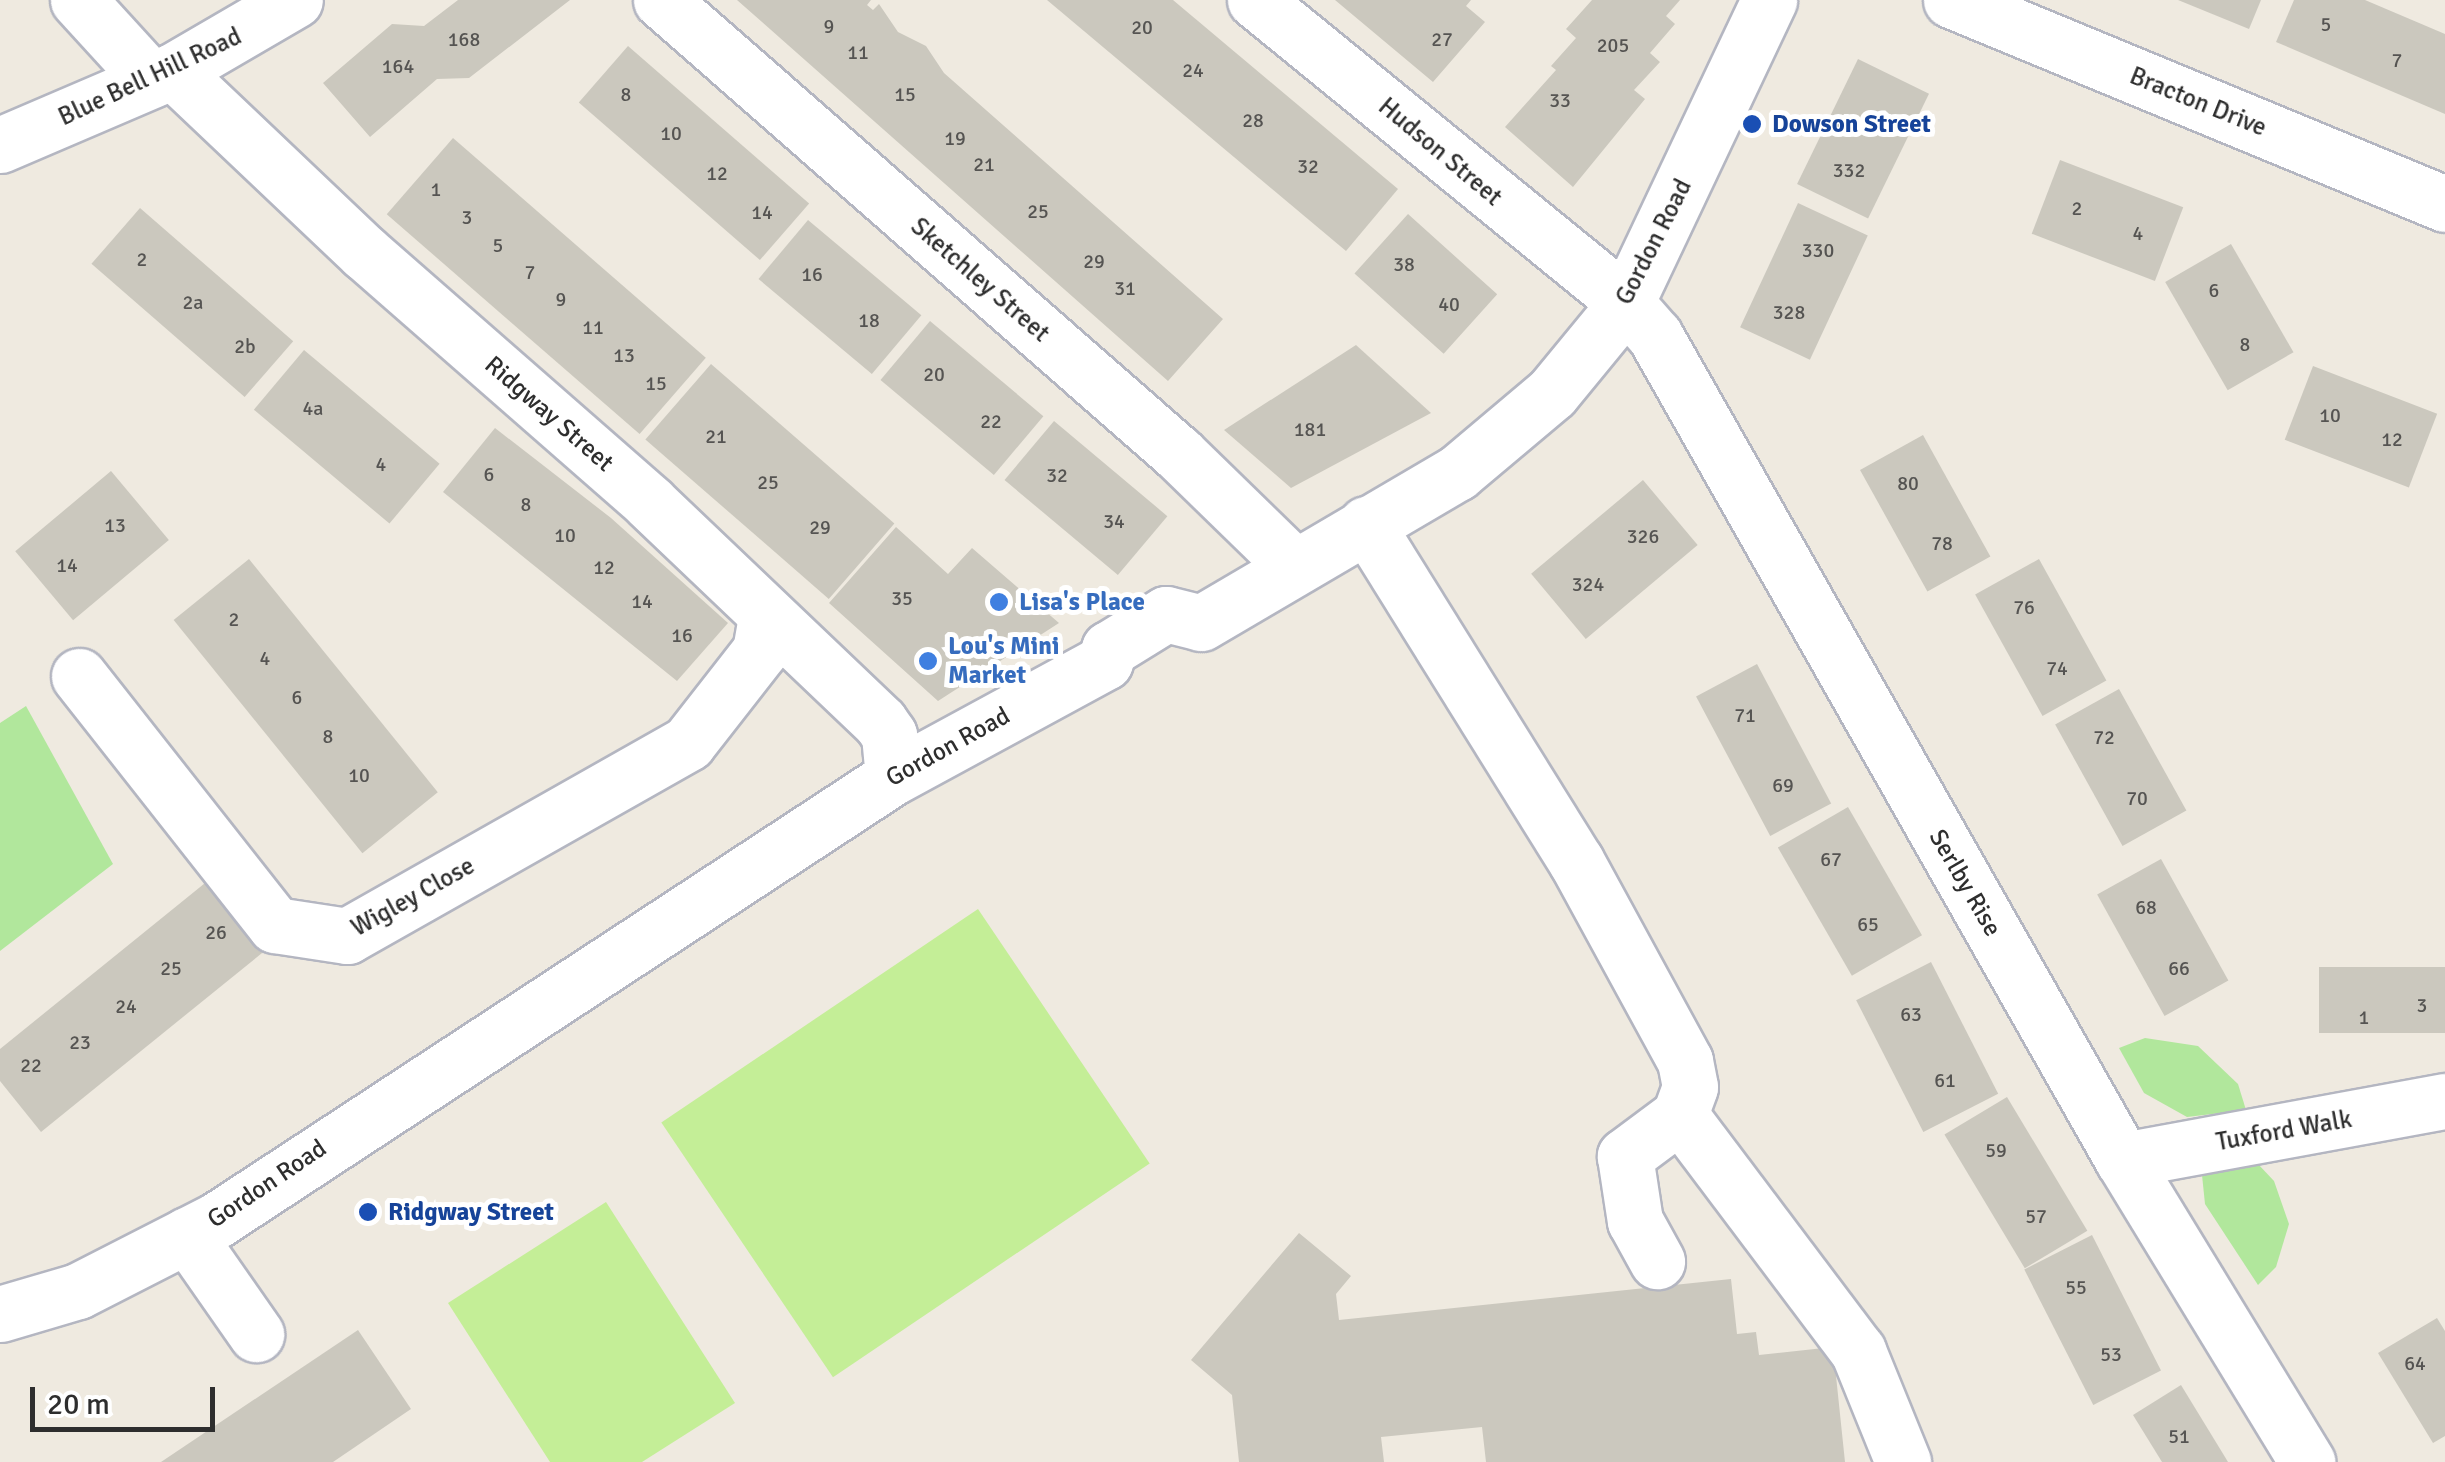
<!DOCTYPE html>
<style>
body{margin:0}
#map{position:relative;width:2445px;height:1462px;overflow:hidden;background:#efeae0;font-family:Signika,sans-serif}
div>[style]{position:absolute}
.green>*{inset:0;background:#b1e79c}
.pitch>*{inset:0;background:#c4ee97;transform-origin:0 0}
.building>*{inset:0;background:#cbc8be;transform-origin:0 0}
.roads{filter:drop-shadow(2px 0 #b4b6c1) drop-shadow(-2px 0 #b4b6c1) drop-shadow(0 2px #b4b6c1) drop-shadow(0 -2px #b4b6c1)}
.minor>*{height:55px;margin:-27.5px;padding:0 27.5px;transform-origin:27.5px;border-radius:27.5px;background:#fff}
.dots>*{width:28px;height:28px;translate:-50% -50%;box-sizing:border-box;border:5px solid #fff;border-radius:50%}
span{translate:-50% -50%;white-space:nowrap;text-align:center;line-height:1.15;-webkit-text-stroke:10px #fff;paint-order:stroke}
.number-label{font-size:20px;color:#555452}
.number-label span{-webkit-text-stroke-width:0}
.street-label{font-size:25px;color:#2e2e2e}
.transit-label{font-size:25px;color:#164399;font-weight:700}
.left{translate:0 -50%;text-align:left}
.shop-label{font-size:25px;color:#366cbe;font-weight:700}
.scale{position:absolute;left:30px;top:1387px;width:185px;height:45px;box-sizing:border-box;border:5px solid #2e2e2e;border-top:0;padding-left:12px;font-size:30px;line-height:35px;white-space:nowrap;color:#2e2e2e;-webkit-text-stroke:8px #fff;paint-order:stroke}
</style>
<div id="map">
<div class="green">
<i style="clip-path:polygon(26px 706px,113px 864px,0 951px,0 723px)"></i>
<i style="clip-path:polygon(2145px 1038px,2198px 1046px,2238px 1084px,2246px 1110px,2187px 1117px,2144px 1093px,2119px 1048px)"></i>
<i style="clip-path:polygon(2258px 1164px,2274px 1181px,2289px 1224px,2276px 1267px,2258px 1285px,2205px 1204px,2202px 1175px)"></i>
</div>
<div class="pitch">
<i style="left:978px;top:909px;width:307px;height:382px;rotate:56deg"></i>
<i style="clip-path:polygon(606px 1202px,735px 1403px,642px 1462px,550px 1462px,448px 1303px)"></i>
</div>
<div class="building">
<i style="clip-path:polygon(458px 0,570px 0,469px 78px,437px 79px,370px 137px,323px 83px,392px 24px,424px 26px)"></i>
<i style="clip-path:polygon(737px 0,871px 0,867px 5px,873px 10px,879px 4px,898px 32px,926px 46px,944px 73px,1223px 319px,1168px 381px)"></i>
<i style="clip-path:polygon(1047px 0,1173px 0,1398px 189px,1346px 251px)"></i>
<i style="clip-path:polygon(1335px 0,1471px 0,1466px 6px,1485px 22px,1433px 82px)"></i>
<i style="clip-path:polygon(1592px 0,1680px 0,1666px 16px,1675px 24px,1650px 53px,1660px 62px,1634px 90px,1645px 99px,1573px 187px,1505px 127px,1556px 70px,1551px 66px,1576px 38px,1566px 29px)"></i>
<i style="clip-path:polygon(2178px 0,2261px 0,2249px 29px)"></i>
<i style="clip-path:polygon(2294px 0,2365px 0,2445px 34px,2445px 114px,2276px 42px)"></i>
<i style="left:628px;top:46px;width:240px;height:75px;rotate:41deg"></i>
<i style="left:1858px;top:59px;width:79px;height:139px;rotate:26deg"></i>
<i style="left:453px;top:138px;width:335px;height:101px;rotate:41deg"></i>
<i style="left:2060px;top:160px;width:132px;height:79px;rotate:21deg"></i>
<i style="left:1798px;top:203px;width:77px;height:137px;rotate:25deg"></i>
<i style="left:140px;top:208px;width:203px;height:74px;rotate:41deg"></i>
<i style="left:1408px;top:214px;width:120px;height:80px;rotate:42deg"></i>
<i style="left:808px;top:220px;width:148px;height:77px;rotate:40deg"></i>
<i style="left:2231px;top:244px;width:125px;height:76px;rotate:60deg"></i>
<i style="left:930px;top:321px;width:148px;height:77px;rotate:40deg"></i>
<i style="clip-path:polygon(1356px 345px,1431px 413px,1291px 488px,1224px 430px)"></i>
<i style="left:304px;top:350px;width:177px;height:78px;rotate:40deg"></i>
<i style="left:711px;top:364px;width:243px;height:100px;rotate:41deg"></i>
<i style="left:2313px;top:366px;width:133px;height:79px;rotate:21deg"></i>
<i style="left:1054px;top:421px;width:148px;height:77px;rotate:40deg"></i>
<i style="clip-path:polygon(495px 428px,611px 518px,728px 623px,677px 681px,443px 492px)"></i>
<i style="left:1923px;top:435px;width:139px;height:72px;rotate:61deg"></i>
<i style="left:111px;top:471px;width:90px;height:125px;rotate:50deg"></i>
<i style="left:1643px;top:480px;width:85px;height:146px;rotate:50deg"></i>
<i style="clip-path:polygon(896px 527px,948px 574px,972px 548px,1059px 623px,938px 701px,829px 603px)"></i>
<i style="left:249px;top:559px;width:300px;height:97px;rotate:51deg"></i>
<i style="left:2039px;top:559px;width:139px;height:73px;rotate:61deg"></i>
<i style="left:1757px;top:664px;width:158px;height:69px;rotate:62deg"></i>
<i style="left:2119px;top:689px;width:139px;height:73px;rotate:61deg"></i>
<i style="left:1848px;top:807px;width:148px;height:81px;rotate:60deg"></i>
<i style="left:2161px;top:859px;width:139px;height:73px;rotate:61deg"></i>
<i style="clip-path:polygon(210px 879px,267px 949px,41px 1132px,0 1081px,0 1049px)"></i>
<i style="left:1931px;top:962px;width:148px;height:84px;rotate:63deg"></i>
<i style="left:2445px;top:967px;width:66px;height:126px;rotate:90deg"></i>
<i style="left:2007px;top:1097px;width:156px;height:73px;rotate:59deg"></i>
<i style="clip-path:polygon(1299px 1233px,1351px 1276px,1336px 1294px,1339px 1320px,1731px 1279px,1737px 1334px,1756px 1332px,1759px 1355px,1833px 1347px,1845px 1462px,1486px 1462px,1482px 1427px,1381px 1437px,1384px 1462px,1239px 1462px,1232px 1395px,1191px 1360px)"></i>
<i style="left:2092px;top:1235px;width:152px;height:76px;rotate:63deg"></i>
<i style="clip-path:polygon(2437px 1318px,2445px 1331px,2445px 1436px,2433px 1443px,2378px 1353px)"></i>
<i style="clip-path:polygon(358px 1330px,411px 1409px,333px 1462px,161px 1462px)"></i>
<i style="clip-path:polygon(2181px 1385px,2225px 1457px,2228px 1462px,2162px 1462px,2133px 1415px)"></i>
</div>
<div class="roads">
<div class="minor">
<i style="left:78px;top:0;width:108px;rotate:47.6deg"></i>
<i style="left:661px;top:0;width:689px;rotate:41.23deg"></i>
<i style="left:1179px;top:454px;width:161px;rotate:44.2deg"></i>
<i style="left:1255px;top:0;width:479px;rotate:39.2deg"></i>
<i style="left:1626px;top:303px;width:44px;rotate:48.7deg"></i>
<i style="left:1655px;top:336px;width:948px;rotate:60.41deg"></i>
<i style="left:2123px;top:1160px;width:354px;rotate:58.6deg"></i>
<i style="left:1951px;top:0;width:534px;rotate:22.44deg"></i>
<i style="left:173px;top:71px;width:265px;rotate:43.5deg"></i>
<i style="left:365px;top:253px;width:378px;rotate:41.2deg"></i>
<i style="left:649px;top:502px;width:319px;rotate:43.6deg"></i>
<i style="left:880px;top:722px;width:16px;rotate:55deg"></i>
<i style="left:889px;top:735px;width:42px;rotate:84.6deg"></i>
<i style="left:0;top:145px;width:188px;rotate:-23.2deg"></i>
<i style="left:173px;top:71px;width:141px;rotate:-30.2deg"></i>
<i style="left:1366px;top:524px;width:397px;rotate:58.1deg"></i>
<i style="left:1576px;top:861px;width:228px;rotate:61.4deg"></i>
<i style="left:1685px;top:1061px;width:26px;rotate:79deg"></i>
<i style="left:1690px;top:1087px;width:30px;rotate:110deg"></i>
<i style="left:1680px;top:1115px;width:69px;rotate:143.3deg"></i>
<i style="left:1625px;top:1156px;width:66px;rotate:81.3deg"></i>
<i style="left:1635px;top:1221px;width:46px;rotate:61.2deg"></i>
<i style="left:79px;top:676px;width:317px;rotate:51.8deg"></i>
<i style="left:275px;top:925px;width:73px;rotate:8.7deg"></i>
<i style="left:347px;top:936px;width:392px;rotate:-29.5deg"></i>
<i style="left:688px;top:743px;width:117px;rotate:-52deg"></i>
<i style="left:760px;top:651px;width:35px;rotate:-80deg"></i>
<i style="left:1680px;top:1115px;width:296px;rotate:53deg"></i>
<i style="left:1858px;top:1351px;width:120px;rotate:67.9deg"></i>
<i style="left:2123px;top:1160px;width:327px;rotate:-10.4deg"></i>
<i style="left:187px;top:1235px;width:121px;rotate:55.1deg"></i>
<i style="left:0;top:1314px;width:81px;rotate:-16.4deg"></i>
<i style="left:78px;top:1291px;width:156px;rotate:-27.1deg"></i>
<i style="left:217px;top:1220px;width:808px;rotate:-33.24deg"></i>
<i style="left:893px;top:777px;width:241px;rotate:-28.5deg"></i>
<i style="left:1105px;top:662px;width:14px;rotate:-73deg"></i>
<i style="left:1109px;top:649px;width:67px;rotate:-31.6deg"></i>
<i style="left:1166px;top:614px;width:36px;rotate:14deg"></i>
<i style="left:1201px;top:623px;width:297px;rotate:-30.4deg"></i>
<i style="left:1457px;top:473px;width:124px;rotate:-40.1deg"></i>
<i style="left:1552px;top:393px;width:117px;rotate:-50.6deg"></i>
<i style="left:1626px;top:303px;width:335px;rotate:-64.7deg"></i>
</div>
</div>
<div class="dots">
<i style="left:1752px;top:124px;background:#1a4fb4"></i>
<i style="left:999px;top:602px;background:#3f7fe0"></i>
<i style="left:928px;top:661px;background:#3f7fe0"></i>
<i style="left:368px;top:1212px;background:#1a4fb4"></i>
</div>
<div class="number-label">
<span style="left:2326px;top:24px">5</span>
<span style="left:829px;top:26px">9</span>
<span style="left:1142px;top:27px">20</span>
<span style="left:464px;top:39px">168</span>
<span style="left:1442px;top:39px">27</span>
<span style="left:1613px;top:45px">205</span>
<span style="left:858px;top:52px">11</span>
<span style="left:2397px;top:60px">7</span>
<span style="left:398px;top:66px">164</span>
<span style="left:1193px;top:70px">24</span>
<span style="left:626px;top:94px">8</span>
<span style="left:905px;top:94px">15</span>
<span style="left:1560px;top:100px">33</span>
<span style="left:1253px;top:120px">28</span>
<span style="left:671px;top:133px">10</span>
<span style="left:955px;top:138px">19</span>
<span style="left:984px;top:164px">21</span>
<span style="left:1308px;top:166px">32</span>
<span style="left:1849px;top:170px">332</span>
<span style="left:717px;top:173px">12</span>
<span style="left:436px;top:189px">1</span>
<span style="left:2077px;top:208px">2</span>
<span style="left:1038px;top:211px">25</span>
<span style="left:762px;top:212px">14</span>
<span style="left:467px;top:217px">3</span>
<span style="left:2138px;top:233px">4</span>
<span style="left:498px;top:245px">5</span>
<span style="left:1818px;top:250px">330</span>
<span style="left:142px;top:259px">2</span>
<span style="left:1094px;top:261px">29</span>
<span style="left:1404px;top:264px">38</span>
<span style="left:530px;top:272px">7</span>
<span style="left:812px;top:274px">16</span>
<span style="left:1125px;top:288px">31</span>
<span style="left:2214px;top:290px">6</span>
<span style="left:561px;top:299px">9</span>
<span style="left:193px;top:302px">2a</span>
<span style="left:1449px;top:304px">40</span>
<span style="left:1789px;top:312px">328</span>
<span style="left:869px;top:320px">18</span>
<span style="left:593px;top:327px">11</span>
<span style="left:2245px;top:344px">8</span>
<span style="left:245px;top:346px">2b</span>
<span style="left:624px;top:355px">13</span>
<span style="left:934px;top:374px">20</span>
<span style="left:656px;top:383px">15</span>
<span style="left:313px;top:408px">4a</span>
<span style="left:2330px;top:415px">10</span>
<span style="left:991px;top:421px">22</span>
<span style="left:1310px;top:429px">181</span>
<span style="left:716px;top:436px">21</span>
<span style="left:2392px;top:439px">12</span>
<span style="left:381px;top:464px">4</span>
<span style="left:489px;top:474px">6</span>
<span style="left:1057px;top:475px">32</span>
<span style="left:768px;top:482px">25</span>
<span style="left:1908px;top:483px">80</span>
<span style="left:526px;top:504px">8</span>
<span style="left:1114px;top:521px">34</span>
<span style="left:115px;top:525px">13</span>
<span style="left:820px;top:527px">29</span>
<span style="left:565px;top:535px">10</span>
<span style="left:1643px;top:536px">326</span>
<span style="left:1942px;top:543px">78</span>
<span style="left:67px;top:565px">14</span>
<span style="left:604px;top:567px">12</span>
<span style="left:1588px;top:584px">324</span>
<span style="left:902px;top:598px">35</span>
<span style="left:642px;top:601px">14</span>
<span style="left:2024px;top:607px">76</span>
<span style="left:234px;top:619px">2</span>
<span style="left:682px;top:635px">16</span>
<span style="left:265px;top:658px">4</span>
<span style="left:2057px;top:668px">74</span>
<span style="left:297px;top:697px">6</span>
<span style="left:1745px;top:715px">71</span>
<span style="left:328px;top:736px">8</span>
<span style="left:2104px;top:737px">72</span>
<span style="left:359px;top:775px">10</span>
<span style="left:1783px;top:785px">69</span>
<span style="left:2137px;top:798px">70</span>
<span style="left:1831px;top:859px">67</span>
<span style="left:2146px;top:907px">68</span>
<span style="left:1868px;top:924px">65</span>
<span style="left:216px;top:932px">26</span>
<span style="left:171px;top:968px">25</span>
<span style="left:2179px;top:968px">66</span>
<span style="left:2422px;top:1005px">3</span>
<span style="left:126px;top:1006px">24</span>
<span style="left:1911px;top:1014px">63</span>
<span style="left:2364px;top:1017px">1</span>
<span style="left:80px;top:1042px">23</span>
<span style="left:31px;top:1065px">22</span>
<span style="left:1945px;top:1080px">61</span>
<span style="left:1996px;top:1150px">59</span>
<span style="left:2036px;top:1216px">57</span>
<span style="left:2076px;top:1287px">55</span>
<span style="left:2111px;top:1354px">53</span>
<span style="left:2415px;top:1363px">64</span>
<span style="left:2179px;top:1436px">51</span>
</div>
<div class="street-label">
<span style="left:150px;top:77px;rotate:-25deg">Blue Bell Hill Road</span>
<span style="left:2198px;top:102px;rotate:22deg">Bracton Drive</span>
<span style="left:1440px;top:152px;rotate:40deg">Hudson Street</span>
<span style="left:1654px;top:242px;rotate:-63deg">Gordon Road</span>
<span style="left:980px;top:280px;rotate:41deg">Sketchley Street</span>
<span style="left:549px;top:414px;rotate:41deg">Ridgway Street</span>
<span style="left:948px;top:747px;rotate:-29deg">Gordon Road</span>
<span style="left:1965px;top:883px;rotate:60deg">Serlby Rise</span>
<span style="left:413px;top:897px;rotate:-29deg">Wigley Close</span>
<span style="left:2284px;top:1131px;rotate:-10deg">Tuxford Walk</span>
<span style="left:267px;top:1184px;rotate:-34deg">Gordon Road</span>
</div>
<div class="transit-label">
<span class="left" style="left:1772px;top:124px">Dowson Street</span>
<span class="left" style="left:388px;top:1212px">Ridgway Street</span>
</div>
<div class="shop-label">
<span class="left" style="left:1019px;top:602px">Lisa's Place</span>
<span class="left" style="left:948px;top:661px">Lou's Mini<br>Market</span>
</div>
<div class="scale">20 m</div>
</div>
